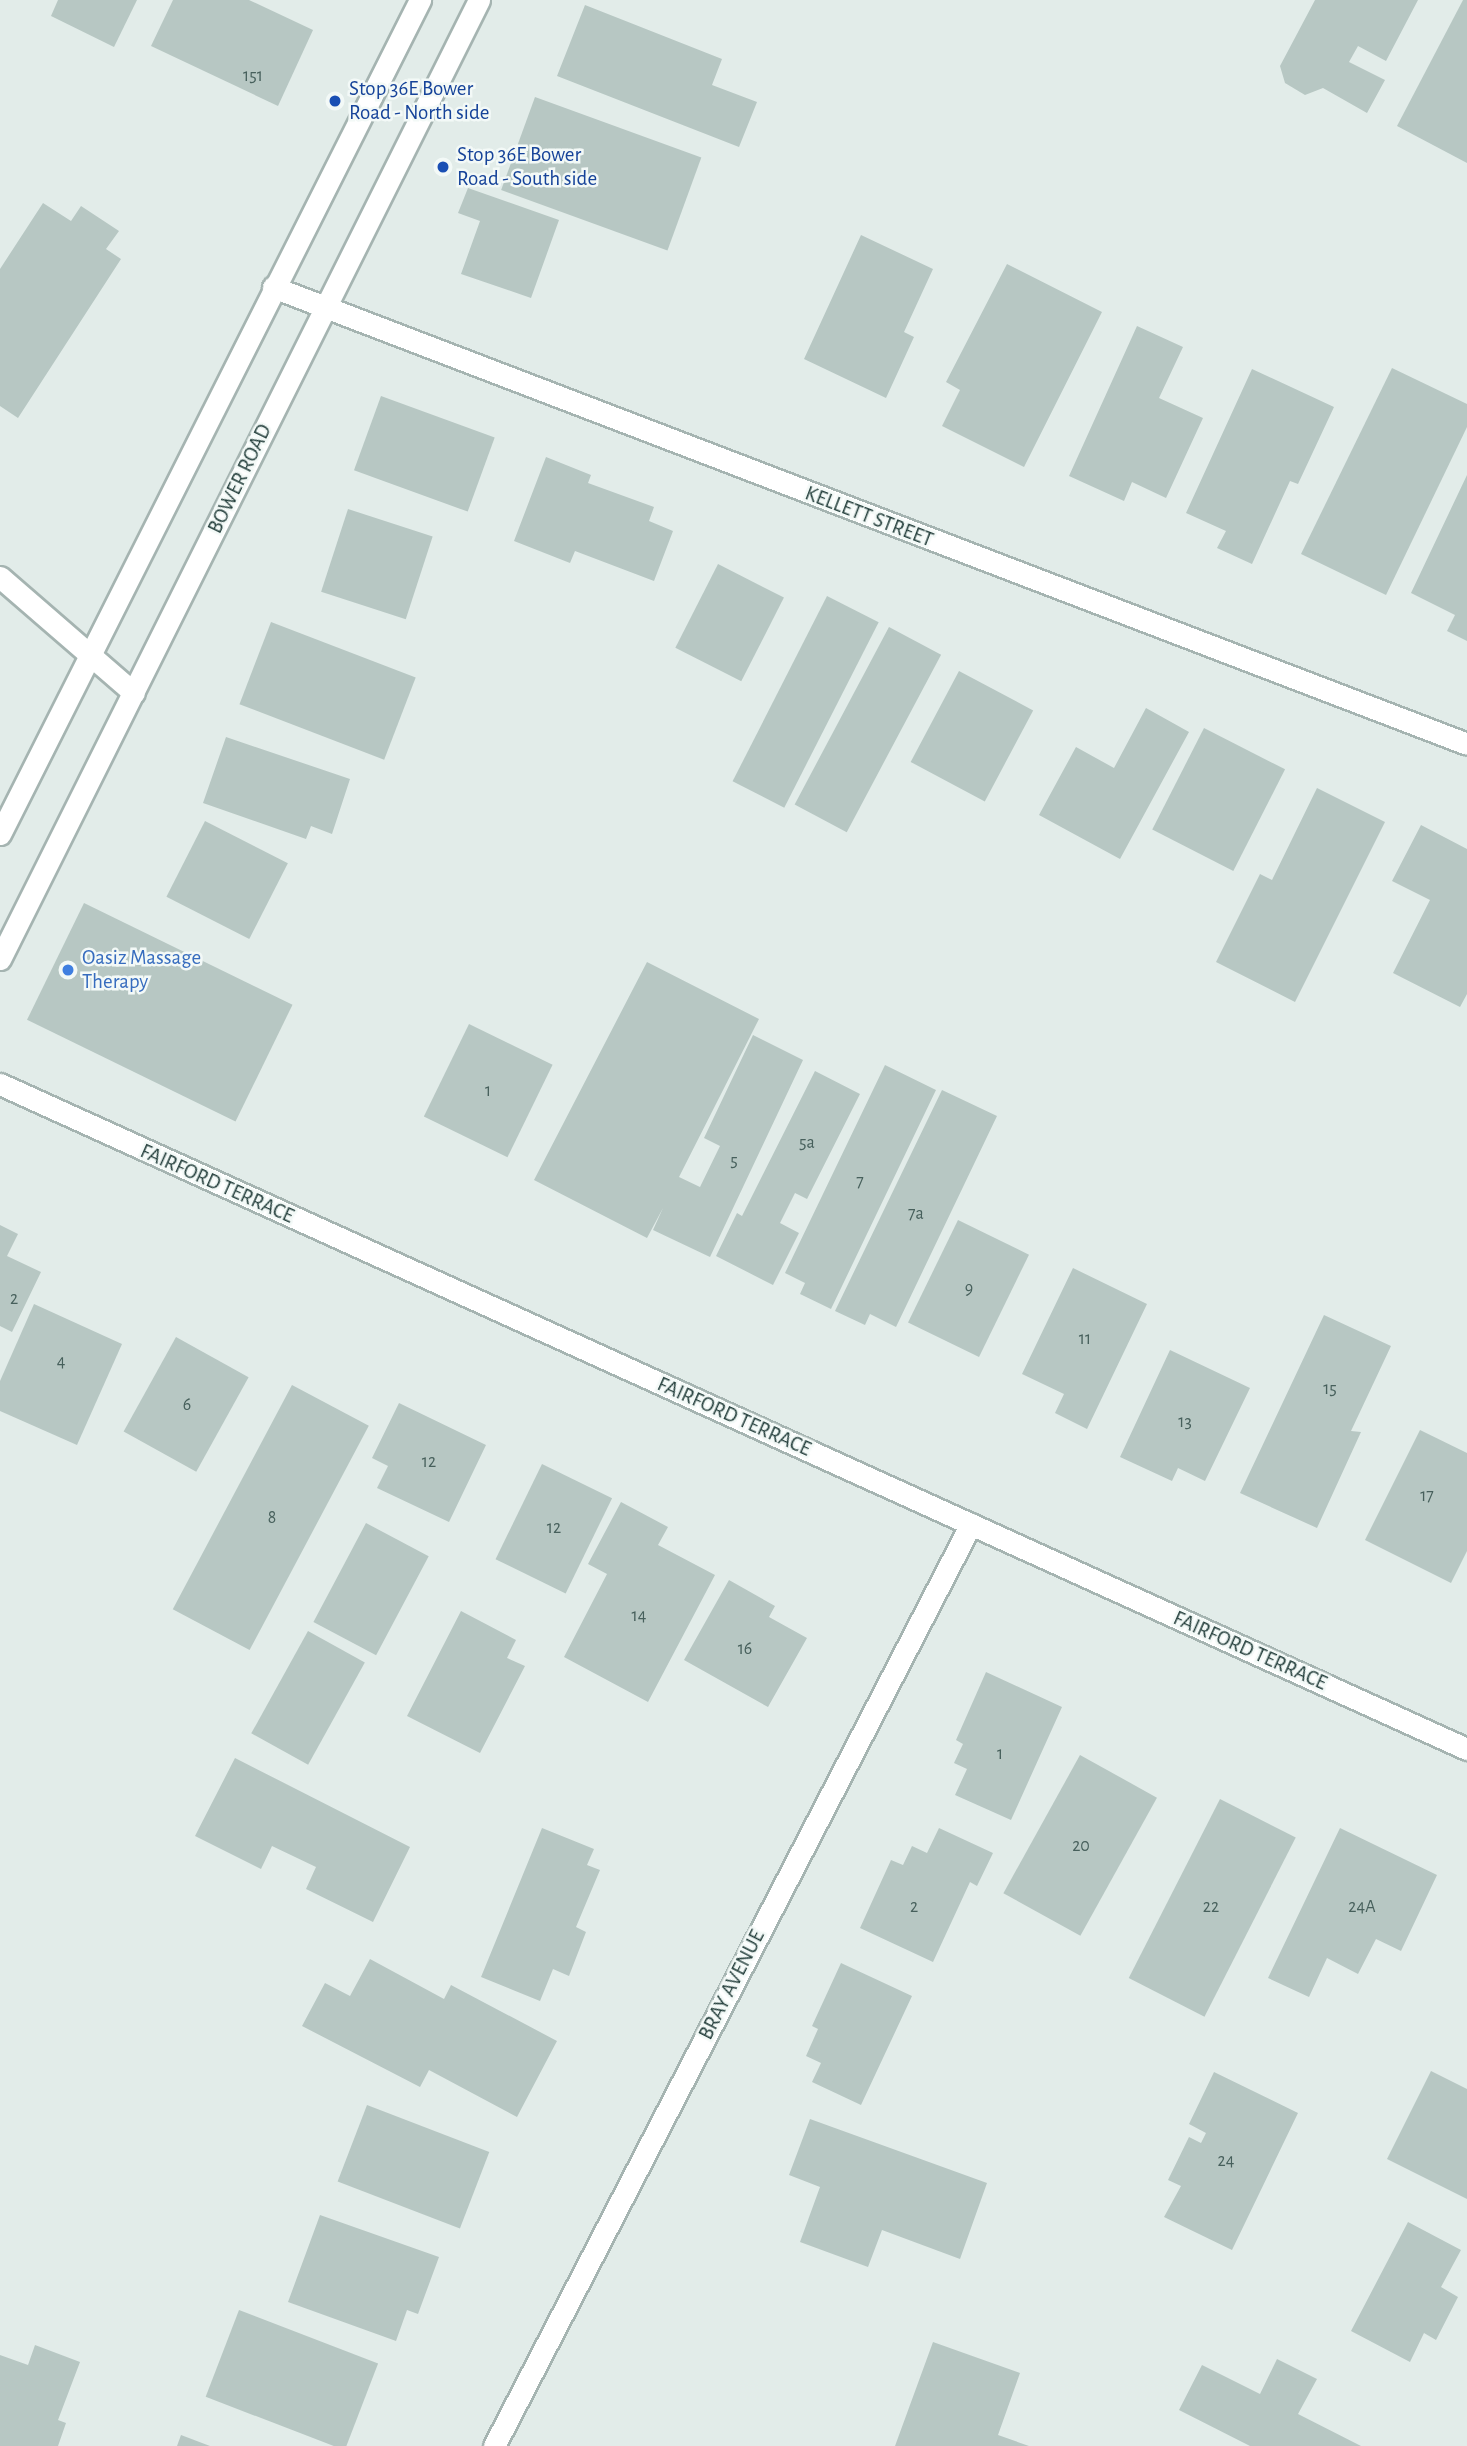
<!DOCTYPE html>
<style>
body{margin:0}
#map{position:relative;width:1467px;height:2446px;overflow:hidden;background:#e2ece9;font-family:"Alegreya Sans",sans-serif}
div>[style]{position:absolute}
.building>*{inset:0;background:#b7c7c3;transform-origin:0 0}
.roads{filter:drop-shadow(2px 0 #a5b4b1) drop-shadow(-2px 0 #a5b4b1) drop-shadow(0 2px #a5b4b1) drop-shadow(0 -2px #a5b4b1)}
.minor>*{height:21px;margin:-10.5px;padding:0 10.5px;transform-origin:10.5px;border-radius:10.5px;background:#fff}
.tertiary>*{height:21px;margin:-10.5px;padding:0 10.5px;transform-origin:10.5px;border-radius:10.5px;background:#fff}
.secondary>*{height:21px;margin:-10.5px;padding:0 10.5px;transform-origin:10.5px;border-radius:10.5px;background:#fff}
.dots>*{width:19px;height:19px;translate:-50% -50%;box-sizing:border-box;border:4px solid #f3f9f7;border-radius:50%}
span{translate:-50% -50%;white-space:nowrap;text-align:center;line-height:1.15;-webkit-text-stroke:5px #f3f9f7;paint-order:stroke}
.number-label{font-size:18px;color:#47605c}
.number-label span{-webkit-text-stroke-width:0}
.transit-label{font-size:21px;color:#164399}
.left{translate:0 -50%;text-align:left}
.street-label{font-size:21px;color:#223d3a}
.shop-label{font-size:21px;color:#366cbe}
</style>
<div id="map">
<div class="building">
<i style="clip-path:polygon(58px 0,137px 0,114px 47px,51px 16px)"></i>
<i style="clip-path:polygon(173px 0,249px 0,313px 30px,278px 106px,151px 46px)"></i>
<i style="clip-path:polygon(1315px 0,1418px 0,1386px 61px,1358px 46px,1349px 62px,1385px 80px,1367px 113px,1323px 88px,1305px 95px,1285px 83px,1280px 66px)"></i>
<i style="clip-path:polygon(1463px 0,1467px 0,1467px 163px,1397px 126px)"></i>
<i style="clip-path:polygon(585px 5px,722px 59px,712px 85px,757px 102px,739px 147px,557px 76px)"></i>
<i style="left:535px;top:97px;width:177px;height:99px;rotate:20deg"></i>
<i style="clip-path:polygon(468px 188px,559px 220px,531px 298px,461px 274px,480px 221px,458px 213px)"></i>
<i style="clip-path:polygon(43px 203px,71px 221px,81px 206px,119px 231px,106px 249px,121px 259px,18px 418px,0 406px,0 269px)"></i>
<i style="clip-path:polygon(861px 235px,933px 269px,904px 332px,914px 337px,886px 398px,804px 359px)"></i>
<i style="clip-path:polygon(1007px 264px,1102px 312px,1024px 467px,942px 426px,960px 390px,946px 382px)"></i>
<i style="clip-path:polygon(1137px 326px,1183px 347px,1159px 398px,1203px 418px,1166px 498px,1132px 482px,1124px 501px,1069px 476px)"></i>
<i style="clip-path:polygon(1392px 368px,1467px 404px,1467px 427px,1386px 595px,1301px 554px)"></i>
<i style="clip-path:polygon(1252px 369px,1334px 407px,1298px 484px,1290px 481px,1252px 564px,1217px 548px,1226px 531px,1186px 513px)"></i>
<i style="left:381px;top:396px;width:121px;height:79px;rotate:20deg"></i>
<i style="clip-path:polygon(546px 457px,591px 475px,588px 483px,654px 507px,649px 521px,673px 531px,654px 581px,575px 551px,570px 563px,514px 541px)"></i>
<i style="clip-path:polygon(1467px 475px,1467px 641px,1447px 631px,1455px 615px,1411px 593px)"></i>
<i style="left:348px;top:509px;width:89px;height:87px;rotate:18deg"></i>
<i style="left:718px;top:564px;width:74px;height:94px;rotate:27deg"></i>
<i style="left:827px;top:596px;width:58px;height:208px;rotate:27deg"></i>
<i style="left:271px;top:622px;width:155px;height:88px;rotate:21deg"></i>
<i style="left:889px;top:627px;width:59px;height:201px;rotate:28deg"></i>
<i style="left:959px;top:671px;width:84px;height:103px;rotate:28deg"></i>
<i style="clip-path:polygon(1146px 708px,1189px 732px,1120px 859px,1039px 815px,1076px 747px,1114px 768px)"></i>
<i style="left:1204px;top:728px;width:91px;height:114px;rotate:27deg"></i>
<i style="clip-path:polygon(226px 737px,350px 779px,332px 834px,311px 826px,306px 839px,203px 803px)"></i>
<i style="clip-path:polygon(1317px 788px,1385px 822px,1295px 1002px,1216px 962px,1260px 874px,1272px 880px)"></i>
<i style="left:205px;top:821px;width:93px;height:85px;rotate:27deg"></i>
<i style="clip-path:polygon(1421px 825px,1467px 849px,1467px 994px,1460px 1007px,1393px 973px,1430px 900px,1392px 881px)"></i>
<i style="left:84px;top:903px;width:232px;height:130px;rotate:26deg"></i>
<i style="clip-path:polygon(647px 962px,759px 1019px,679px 1177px,700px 1187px,720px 1146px,704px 1138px,753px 1035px,803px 1060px,710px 1257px,653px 1230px,663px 1208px,647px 1238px,534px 1180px)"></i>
<i style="left:469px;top:1024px;width:93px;height:103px;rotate:26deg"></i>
<i style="clip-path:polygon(885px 1065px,936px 1090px,831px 1309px,800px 1294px,805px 1283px,785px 1273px)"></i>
<i style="clip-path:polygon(815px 1071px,860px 1094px,807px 1199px,795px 1193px,780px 1223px,799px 1233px,773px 1285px,716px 1256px,737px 1213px,742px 1216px)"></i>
<i style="clip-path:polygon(942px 1090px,997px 1116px,896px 1327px,870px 1314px,865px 1325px,835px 1311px)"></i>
<i style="left:958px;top:1220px;width:79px;height:114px;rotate:26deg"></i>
<i style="clip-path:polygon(0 1225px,18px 1234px,7px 1256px,41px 1272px,12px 1332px,0 1326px)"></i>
<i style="clip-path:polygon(1073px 1268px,1147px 1304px,1087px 1429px,1055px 1413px,1064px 1394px,1022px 1374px)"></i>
<i style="clip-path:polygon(34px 1304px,122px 1344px,77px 1445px,0 1411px,0 1381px)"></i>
<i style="clip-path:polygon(1324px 1315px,1391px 1346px,1351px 1431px,1361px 1432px,1317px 1528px,1240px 1493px)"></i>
<i style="left:176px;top:1337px;width:83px;height:108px;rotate:29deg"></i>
<i style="clip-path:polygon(1170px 1350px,1250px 1388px,1205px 1481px,1178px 1468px,1172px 1481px,1120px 1457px)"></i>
<i style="left:292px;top:1385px;width:87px;height:254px;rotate:28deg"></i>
<i style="clip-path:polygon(399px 1403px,486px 1445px,449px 1522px,377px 1488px,388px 1466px,372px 1458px)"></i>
<i style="clip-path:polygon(1420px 1430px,1467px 1453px,1467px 1551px,1451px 1583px,1365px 1540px)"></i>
<i style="left:542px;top:1464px;width:78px;height:106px;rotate:26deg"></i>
<i style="clip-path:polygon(621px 1502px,668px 1527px,658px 1545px,715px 1575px,648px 1702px,564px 1657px,607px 1574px,588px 1564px)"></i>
<i style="left:366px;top:1523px;width:71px;height:112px;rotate:28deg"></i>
<i style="clip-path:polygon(729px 1580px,775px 1606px,769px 1617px,807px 1638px,768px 1707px,684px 1660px)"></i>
<i style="clip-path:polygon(461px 1611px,516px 1640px,507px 1658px,525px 1666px,480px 1753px,407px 1716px)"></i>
<i style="left:308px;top:1631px;width:65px;height:117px;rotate:29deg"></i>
<i style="clip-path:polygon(986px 1672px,1062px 1707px,1011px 1820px,955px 1795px,967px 1769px,954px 1763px,963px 1744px,956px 1740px)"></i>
<i style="left:1080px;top:1755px;width:88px;height:158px;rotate:29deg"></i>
<i style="clip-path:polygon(235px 1758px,410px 1847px,373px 1922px,306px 1889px,316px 1867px,272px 1846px,261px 1869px,195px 1836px)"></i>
<i style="left:1220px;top:1799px;width:85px;height:201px;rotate:27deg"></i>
<i style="clip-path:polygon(542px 1828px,594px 1849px,587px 1865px,600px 1870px,576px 1927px,586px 1932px,569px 1976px,553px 1969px,540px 2001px,481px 1977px)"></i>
<i style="clip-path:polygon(939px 1828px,993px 1853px,977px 1886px,970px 1882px,933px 1962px,860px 1928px,891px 1860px,903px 1865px,912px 1846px,927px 1853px)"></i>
<i style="clip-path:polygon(1340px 1828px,1437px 1875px,1401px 1951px,1376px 1939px,1358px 1974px,1327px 1958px,1309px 1997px,1268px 1978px)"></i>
<i style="clip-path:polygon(370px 1959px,444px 1999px,451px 1985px,557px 2041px,517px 2117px,429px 2070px,420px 2087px,302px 2026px,325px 1983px,350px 1996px)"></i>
<i style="clip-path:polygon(841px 1963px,912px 1996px,861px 2105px,812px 2082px,821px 2063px,806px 2056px,818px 2029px,812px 2026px)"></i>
<i style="clip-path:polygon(1431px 2071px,1467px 2089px,1467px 2199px,1387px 2159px)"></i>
<i style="clip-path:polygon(1214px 2072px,1298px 2113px,1232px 2250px,1164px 2217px,1181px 2186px,1168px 2180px,1189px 2137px,1201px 2143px,1206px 2133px,1189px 2124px)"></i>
<i style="left:367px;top:2105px;width:131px;height:82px;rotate:21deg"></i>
<i style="clip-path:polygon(810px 2119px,987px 2183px,960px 2259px,882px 2230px,868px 2267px,800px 2242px,820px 2187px,789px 2175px)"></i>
<i style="clip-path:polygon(320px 2215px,439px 2257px,418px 2314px,407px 2310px,396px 2341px,288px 2302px)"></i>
<i style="clip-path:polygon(1408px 2222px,1461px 2250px,1441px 2287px,1458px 2297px,1436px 2340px,1424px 2333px,1410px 2362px,1351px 2331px)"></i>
<i style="left:239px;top:2310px;width:149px;height:93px;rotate:21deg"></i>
<i style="clip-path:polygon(933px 2342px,1020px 2373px,998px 2435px,1029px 2446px,895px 2446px)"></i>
<i style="clip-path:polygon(35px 2345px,80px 2362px,58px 2420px,66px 2423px,58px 2446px,0 2446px,0 2355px,28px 2365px)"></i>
<i style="clip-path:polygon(1277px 2359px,1317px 2379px,1298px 2414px,1361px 2446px,1250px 2446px,1179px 2410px,1202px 2365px,1260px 2394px)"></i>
<i style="clip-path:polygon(181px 2435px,210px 2446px,177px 2446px)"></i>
</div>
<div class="roads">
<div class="minor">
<i style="left:273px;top:287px;width:1278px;rotate:20.94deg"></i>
<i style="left:0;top:1084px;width:1611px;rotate:24.39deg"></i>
<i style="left:494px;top:2446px;width:1038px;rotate:-62.65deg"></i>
</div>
<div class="tertiary">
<i style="left:0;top:577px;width:177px;rotate:40.9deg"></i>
</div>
<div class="secondary">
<i style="left:0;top:834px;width:934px;rotate:-63.27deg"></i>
<i style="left:0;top:959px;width:1072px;rotate:-63.46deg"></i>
</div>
</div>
<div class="dots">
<i style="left:335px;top:101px;background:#1a4fb4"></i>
<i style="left:443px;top:167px;background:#1a4fb4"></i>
<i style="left:68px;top:970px;background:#3f7fe0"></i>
</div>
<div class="number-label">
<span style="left:253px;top:76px">151</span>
<span style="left:488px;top:1091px">1</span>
<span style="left:807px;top:1143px">5a</span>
<span style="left:734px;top:1161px">5</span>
<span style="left:860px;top:1182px">7</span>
<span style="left:916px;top:1214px">7a</span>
<span style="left:969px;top:1289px">9</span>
<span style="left:14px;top:1299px">2</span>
<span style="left:1085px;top:1339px">11</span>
<span style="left:61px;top:1362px">4</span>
<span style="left:1330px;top:1389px">15</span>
<span style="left:187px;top:1405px">6</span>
<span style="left:1185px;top:1422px">13</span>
<span style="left:429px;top:1462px">12</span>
<span style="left:1427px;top:1496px">17</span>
<span style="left:272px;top:1518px">8</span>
<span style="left:554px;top:1528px">12</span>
<span style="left:639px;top:1616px">14</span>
<span style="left:745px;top:1649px">16</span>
<span style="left:1000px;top:1754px">1</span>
<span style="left:1081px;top:1846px">20</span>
<span style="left:914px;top:1907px">2</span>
<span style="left:1211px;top:1907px">22</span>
<span style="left:1362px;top:1907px">24A</span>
<span style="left:1226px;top:2161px">24</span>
</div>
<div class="transit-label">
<span class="left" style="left:349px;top:101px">Stop 36E Bower<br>Road - North side</span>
<span class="left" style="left:457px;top:167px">Stop 36E Bower<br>Road - South side</span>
</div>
<div class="street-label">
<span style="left:240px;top:479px;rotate:-64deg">BOWER ROAD</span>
<span style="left:869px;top:517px;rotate:21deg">KELLETT STREET</span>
<span style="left:217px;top:1184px;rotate:24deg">FAIRFORD TERRACE</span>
<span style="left:734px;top:1417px;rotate:24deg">FAIRFORD TERRACE</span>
<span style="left:1250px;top:1651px;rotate:24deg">FAIRFORD TERRACE</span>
<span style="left:732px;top:1985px;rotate:-63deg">BRAY AVENUE</span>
</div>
<div class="shop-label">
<span class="left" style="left:82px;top:970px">Oasiz Massage<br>Therapy</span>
</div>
</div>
